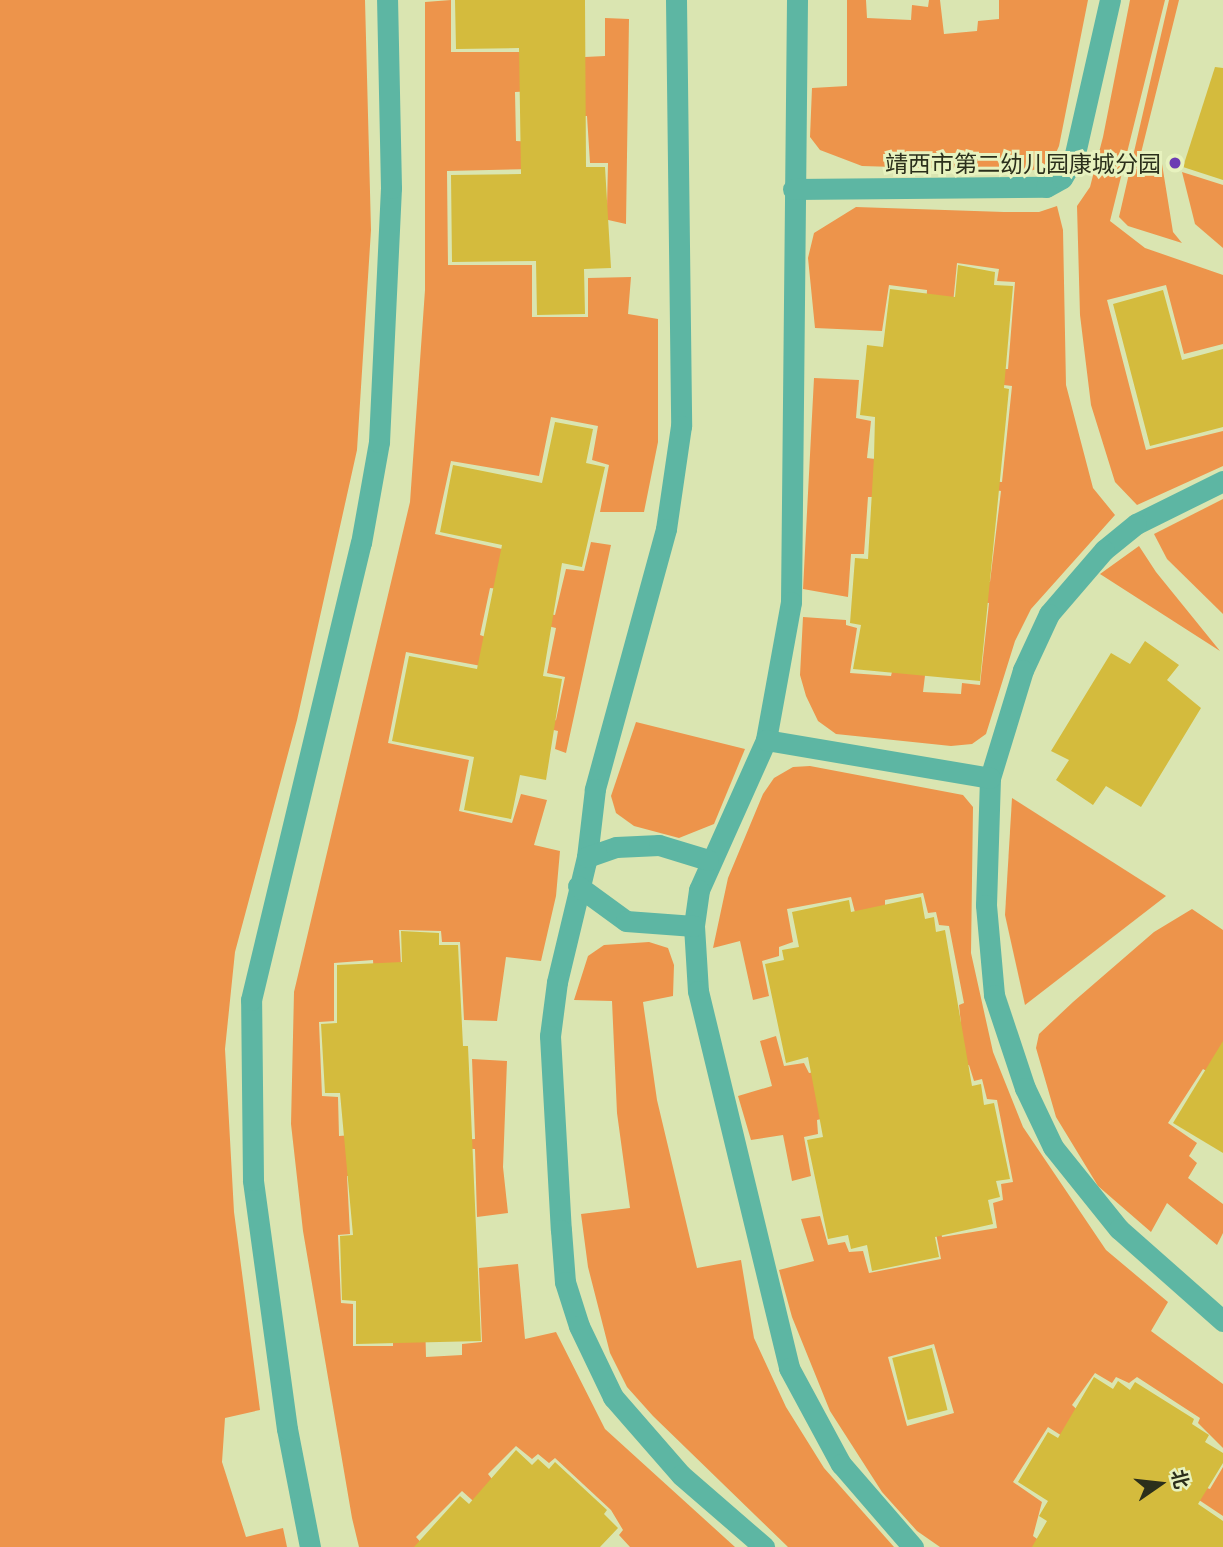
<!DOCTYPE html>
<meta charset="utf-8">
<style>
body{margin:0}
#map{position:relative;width:1223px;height:1547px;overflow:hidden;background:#dae5b1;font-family:"Golos Text","Noto Sans SC",sans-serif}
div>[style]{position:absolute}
.green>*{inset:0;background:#ed944b}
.building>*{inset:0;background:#d4bb3d;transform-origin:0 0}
.minor>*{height:21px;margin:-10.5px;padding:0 10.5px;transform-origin:10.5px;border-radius:10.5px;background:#5db6a3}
.dots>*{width:19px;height:19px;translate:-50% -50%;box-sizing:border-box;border:4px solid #e7f2be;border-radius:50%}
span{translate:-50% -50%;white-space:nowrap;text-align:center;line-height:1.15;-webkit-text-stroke:6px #e7f2be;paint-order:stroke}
.poi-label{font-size:23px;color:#2b2f1b}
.right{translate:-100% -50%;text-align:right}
.north{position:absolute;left:1125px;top:1449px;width:70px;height:70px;-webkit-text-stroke:5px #e7f2be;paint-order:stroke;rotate:76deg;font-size:19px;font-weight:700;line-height:28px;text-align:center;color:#2b2f1b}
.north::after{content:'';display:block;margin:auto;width:24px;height:32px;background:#2b2f1b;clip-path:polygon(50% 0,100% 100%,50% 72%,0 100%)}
</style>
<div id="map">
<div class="green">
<i style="clip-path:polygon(0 0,365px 0,371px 230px,357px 450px,297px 720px,235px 952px,225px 1049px,234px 1212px,260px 1410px,225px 1418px,222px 1462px,246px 1537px,283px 1528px,287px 1547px,0 1547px)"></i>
<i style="clip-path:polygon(451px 0,451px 52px,534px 52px,535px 91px,515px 92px,516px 141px,533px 142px,534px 169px,447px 171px,448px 265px,532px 265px,532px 317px,588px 317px,588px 278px,631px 277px,628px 314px,658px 319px,658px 442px,644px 512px,600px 512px,609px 465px,592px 460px,598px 426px,551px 417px,539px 476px,451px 461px,435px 534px,516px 552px,509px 590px,490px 588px,480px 635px,497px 641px,492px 668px,406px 652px,388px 743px,469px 760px,459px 811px,512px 823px,521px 794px,547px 800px,534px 845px,560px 851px,556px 896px,541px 961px,506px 957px,497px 1021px,464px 1020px,460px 942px,442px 942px,441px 931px,399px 930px,403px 1000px,374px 978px,373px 960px,334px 963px,334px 1021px,319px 1022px,322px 1096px,338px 1097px,339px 1136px,379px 1133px,385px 1175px,347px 1176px,350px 1234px,338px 1235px,341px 1303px,353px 1304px,353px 1346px,393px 1346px,393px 1329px,425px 1319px,426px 1357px,462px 1355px,462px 1344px,482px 1342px,479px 1268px,518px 1264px,525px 1339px,556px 1332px,605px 1429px,735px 1547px,630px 1547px,619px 1535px,623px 1530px,611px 1510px,555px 1458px,549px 1463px,538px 1454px,532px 1459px,516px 1446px,488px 1474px,499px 1488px,481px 1508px,462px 1491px,416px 1537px,425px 1547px,359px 1547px,352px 1518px,303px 1231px,291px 1124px,294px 992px,410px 502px,425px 290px,425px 2px)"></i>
<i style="clip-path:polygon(847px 0,866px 0,867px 18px,911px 20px,912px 5px,928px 7px,929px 0,940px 0,944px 34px,977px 31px,978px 21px,999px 19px,999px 0,1088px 0,1059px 146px,1050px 166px,1029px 171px,862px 166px,820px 150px,810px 137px,812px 88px,847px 86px)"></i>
<i style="clip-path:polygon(1130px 0,1165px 0,1110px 221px,1145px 248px,1223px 275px,1223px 344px,1184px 354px,1166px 285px,1107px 300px,1146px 450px,1223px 431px,1223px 466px,1137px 505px,1115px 482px,1091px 405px,1080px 315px,1077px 206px,1090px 187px,1103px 137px)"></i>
<i style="clip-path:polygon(1169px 0,1179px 0,1140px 157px,1162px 164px,1173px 232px,1182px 243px,1128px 226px,1119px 217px)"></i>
<i style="clip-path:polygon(605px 18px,629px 19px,626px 224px,595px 217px,607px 207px,608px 163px,590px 163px,587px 116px,567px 117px,585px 57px,605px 56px)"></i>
<i style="clip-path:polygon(1182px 172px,1223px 185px,1223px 248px,1195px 224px)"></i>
<i style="clip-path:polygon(1057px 206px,1063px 230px,1066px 385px,1093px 488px,1115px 515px,1031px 609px,1015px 641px,986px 734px,972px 744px,951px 746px,836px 734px,818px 721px,806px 696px,800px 675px,803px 617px,846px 620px,846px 625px,857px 628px,850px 673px,891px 676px,895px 659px,928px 651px,923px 692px,961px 694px,962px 683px,980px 685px,989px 603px,970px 601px,972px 581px,990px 582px,1001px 491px,981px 488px,983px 481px,1002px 482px,1012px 386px,987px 383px,989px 369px,1008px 369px,1015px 282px,997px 281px,999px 269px,957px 263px,950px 334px,926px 308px,927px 290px,889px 285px,882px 331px,815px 328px,808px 258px,814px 233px,856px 207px,1004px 212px,1039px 212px)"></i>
<i style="clip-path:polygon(814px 378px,859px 380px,856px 418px,871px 421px,867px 458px,907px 463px,906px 497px,868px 497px,864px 554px,851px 554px,848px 597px,803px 589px)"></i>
<i style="clip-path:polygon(1223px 499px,1223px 614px,1167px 559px,1154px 534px)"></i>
<i style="clip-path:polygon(591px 542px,611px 545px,566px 753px,555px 749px,558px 731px,541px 727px,556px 720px,565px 677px,547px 673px,556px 628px,535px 623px,537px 612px,555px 615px,566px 569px,584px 571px)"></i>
<i style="clip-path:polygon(1139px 546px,1156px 572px,1220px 651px,1100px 574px)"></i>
<i style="clip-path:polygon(636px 722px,745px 749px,714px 824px,679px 838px,634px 826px,616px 813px,611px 796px)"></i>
<i style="clip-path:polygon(evenodd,810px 766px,963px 795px,973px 807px,971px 953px,993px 1052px,1023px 1127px,1106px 1250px,1168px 1302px,1151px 1331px,1223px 1384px,1223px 1448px,1198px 1423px,1200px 1418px,1137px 1377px,1129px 1383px,1116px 1377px,1112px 1383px,1095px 1373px,1072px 1405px,1085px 1417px,1070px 1441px,1048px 1427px,1013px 1482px,1042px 1502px,1033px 1536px,1048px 1547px,940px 1547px,917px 1531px,882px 1492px,830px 1411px,792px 1317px,779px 1270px,814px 1261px,801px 1219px,820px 1216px,828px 1245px,845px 1242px,849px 1252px,863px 1251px,869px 1273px,941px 1259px,932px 1213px,937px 1212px,942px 1237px,997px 1228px,993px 1203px,1003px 1200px,1001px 1184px,1013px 1182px,997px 1100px,987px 1099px,982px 1079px,974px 1081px,969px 1065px,919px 1075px,961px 1024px,959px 1005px,964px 1003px,949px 926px,939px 925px,936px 912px,928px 913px,923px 893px,885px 900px,885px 918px,858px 924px,851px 897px,787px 909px,793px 942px,779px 947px,779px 956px,762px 961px,769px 996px,753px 1000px,740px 941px,713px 948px,728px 878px,763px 794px,774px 778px,793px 767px,810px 766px,934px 1344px,954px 1413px,907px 1426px,888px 1357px,934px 1344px)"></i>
<i style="clip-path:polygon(1012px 798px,1166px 896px,1025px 1005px,1005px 915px)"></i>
<i style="clip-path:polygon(1192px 909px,1223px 930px,1223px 1081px,1203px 1069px,1168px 1123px,1197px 1143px,1189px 1156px,1197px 1163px,1188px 1178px,1223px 1204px,1223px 1233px,1217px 1245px,1167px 1203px,1151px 1232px,1098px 1186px,1056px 1117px,1036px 1048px,1039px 1034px,1073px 1002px,1154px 932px)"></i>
<i style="clip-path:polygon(649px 942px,668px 948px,674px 965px,673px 996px,643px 1002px,657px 1100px,697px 1268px,741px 1260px,754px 1338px,786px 1407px,824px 1468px,894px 1547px,788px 1547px,653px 1416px,627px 1387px,610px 1353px,588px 1267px,581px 1214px,630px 1208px,617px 1113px,612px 1001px,574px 1000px,588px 956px,604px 945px)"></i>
<i style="clip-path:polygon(776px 1036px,784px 1066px,804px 1063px,809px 1073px,826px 1070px,836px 1115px,817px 1120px,818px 1134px,804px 1137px,811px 1176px,792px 1181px,783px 1135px,751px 1140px,738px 1096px,772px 1086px,760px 1041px)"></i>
<i style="clip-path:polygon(472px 1059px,507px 1061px,503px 1167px,508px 1213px,477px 1217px,475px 1149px,454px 1148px,454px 1140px,475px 1139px)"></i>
<i style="clip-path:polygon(1223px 1467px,1223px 1516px,1196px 1498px,1204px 1487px,1210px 1489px)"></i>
</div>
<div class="building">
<i style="clip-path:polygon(455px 0,585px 0,586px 167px,605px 167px,611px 268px,584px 269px,585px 314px,537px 315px,536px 261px,452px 262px,451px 175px,521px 174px,519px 48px,456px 49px)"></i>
<i style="clip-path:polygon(1215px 67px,1223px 68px,1223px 180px,1183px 167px)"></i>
<i style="clip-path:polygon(958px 265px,995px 272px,994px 285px,1013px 286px,1004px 388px,1009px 389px,980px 681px,853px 669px,861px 625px,850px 623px,855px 558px,868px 559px,874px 457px,875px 417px,860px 415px,867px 345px,883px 347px,890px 289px,955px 297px)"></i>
<i style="clip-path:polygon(1163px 290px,1182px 360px,1223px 349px,1223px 427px,1150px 446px,1113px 304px)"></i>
<i style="clip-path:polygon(555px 422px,593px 429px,586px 463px,605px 467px,582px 567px,562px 563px,543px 676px,562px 679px,546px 780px,520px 775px,511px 819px,464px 810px,474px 757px,392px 741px,409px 656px,477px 669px,502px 545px,440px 532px,453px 465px,542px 483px)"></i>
<i style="clip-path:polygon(1145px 641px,1179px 665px,1167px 680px,1201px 708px,1141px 807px,1106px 786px,1093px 805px,1056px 780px,1069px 760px,1051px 751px,1111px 653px,1130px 664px)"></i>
<i style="clip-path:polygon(921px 897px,925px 919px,934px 917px,936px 932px,945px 930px,972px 1086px,981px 1084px,984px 1105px,994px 1103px,1010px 1179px,996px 1181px,1000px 1197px,988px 1200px,993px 1224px,935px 1237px,939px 1257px,872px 1271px,867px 1245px,851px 1249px,848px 1235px,828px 1239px,807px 1140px,823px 1137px,808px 1057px,786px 1063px,765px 964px,784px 960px,782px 950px,799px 947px,792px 912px,849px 900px,851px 912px)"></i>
<i style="clip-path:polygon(401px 931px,439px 933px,439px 945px,458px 945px,463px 1046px,468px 1046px,481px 1341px,356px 1344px,356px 1301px,342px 1300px,340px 1236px,353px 1235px,340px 1093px,325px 1093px,321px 1024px,337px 1023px,337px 965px,402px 962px)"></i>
<i style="clip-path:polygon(1223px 1041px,1223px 1153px,1173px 1123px)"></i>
<i style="left:932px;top:1348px;width:64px;height:41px;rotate:76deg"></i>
<i style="clip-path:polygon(1094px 1377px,1113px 1389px,1118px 1381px,1130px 1390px,1135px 1382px,1194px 1419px,1192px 1424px,1209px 1435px,1205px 1442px,1223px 1453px,1223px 1463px,1198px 1504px,1223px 1521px,1223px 1547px,1032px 1547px,1047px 1521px,1039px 1516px,1048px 1501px,1018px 1482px,1048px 1432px,1058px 1438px)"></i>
<i style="clip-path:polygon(516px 1450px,532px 1465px,538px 1459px,549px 1469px,555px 1462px,607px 1510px,604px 1514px,618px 1528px,600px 1547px,414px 1547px,460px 1496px,469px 1504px)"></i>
</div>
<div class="minor">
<i style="left:676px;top:0;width:426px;rotate:89.3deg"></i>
<i style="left:681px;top:426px;width:104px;rotate:98.3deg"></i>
<i style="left:666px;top:529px;width:270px;rotate:105.3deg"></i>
<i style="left:595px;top:789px;width:68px;rotate:96.7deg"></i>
<i style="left:587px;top:857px;width:129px;rotate:103.5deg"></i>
<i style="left:557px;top:982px;width:54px;rotate:97.4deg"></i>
<i style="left:550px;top:1036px;width:194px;rotate:86.8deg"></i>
<i style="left:561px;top:1230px;width:52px;rotate:85.6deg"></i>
<i style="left:565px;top:1282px;width:46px;rotate:72.3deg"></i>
<i style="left:579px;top:1326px;width:79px;rotate:64.4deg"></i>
<i style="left:613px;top:1397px;width:103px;rotate:48.9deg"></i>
<i style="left:681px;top:1475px;width:110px;rotate:40.9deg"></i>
<i style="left:797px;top:0;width:602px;rotate:90.57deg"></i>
<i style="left:791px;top:602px;width:140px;rotate:100.3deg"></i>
<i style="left:766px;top:740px;width:164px;rotate:114.1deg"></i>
<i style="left:699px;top:890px;width:36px;rotate:98deg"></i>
<i style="left:694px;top:926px;width:65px;rotate:86.5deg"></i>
<i style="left:698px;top:991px;width:388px;rotate:76.4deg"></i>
<i style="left:789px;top:1368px;width:109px;rotate:61.6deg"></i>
<i style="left:841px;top:1464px;width:110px;rotate:49.1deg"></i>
<i style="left:793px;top:189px;width:253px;rotate:-0.5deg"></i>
<i style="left:1046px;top:187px;width:18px;rotate:-29deg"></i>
<i style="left:1062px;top:178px;width:23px;rotate:-59deg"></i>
<i style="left:1074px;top:158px;width:162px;rotate:-77.2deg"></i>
<i style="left:1223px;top:481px;width:97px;rotate:153.7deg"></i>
<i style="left:1136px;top:524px;width:41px;rotate:140.9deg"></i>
<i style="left:1104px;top:550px;width:84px;rotate:130.7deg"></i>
<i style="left:1049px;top:614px;width:62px;rotate:114.9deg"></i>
<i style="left:1023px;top:670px;width:113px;rotate:107deg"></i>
<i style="left:990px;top:778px;width:127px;rotate:91.8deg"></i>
<i style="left:986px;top:905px;width:90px;rotate:84.9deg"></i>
<i style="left:994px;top:995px;width:98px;rotate:71.6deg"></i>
<i style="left:1025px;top:1088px;width:65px;rotate:64.6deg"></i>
<i style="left:1053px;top:1147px;width:105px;rotate:51.2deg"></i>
<i style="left:1119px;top:1229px;width:139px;rotate:41.5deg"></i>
<i style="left:766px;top:740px;width:227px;rotate:9.6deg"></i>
<i style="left:587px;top:857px;width:31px;rotate:-19deg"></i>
<i style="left:616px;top:847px;width:43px;rotate:-2.7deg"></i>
<i style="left:659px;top:845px;width:51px;rotate:17deg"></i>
<i style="left:578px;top:886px;width:59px;rotate:36.1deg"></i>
<i style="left:626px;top:921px;width:68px;rotate:4.2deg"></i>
<i style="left:310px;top:1547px;width:120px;rotate:-101deg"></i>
<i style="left:287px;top:1429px;width:251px;rotate:-97.8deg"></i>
<i style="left:253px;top:1180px;width:180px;rotate:-90.6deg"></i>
<i style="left:251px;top:1000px;width:470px;rotate:-76.5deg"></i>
<i style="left:361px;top:543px;width:103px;rotate:-79.9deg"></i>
<i style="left:379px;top:442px;width:254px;rotate:-87.3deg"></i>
<i style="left:391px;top:188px;width:188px;rotate:-91.2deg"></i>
</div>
<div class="dots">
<i style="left:1175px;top:163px;background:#6c3cb3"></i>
</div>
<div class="poi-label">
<span class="right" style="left:1161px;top:163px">靖西市第二幼儿园康城分园</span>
</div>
<div class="north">北</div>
</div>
